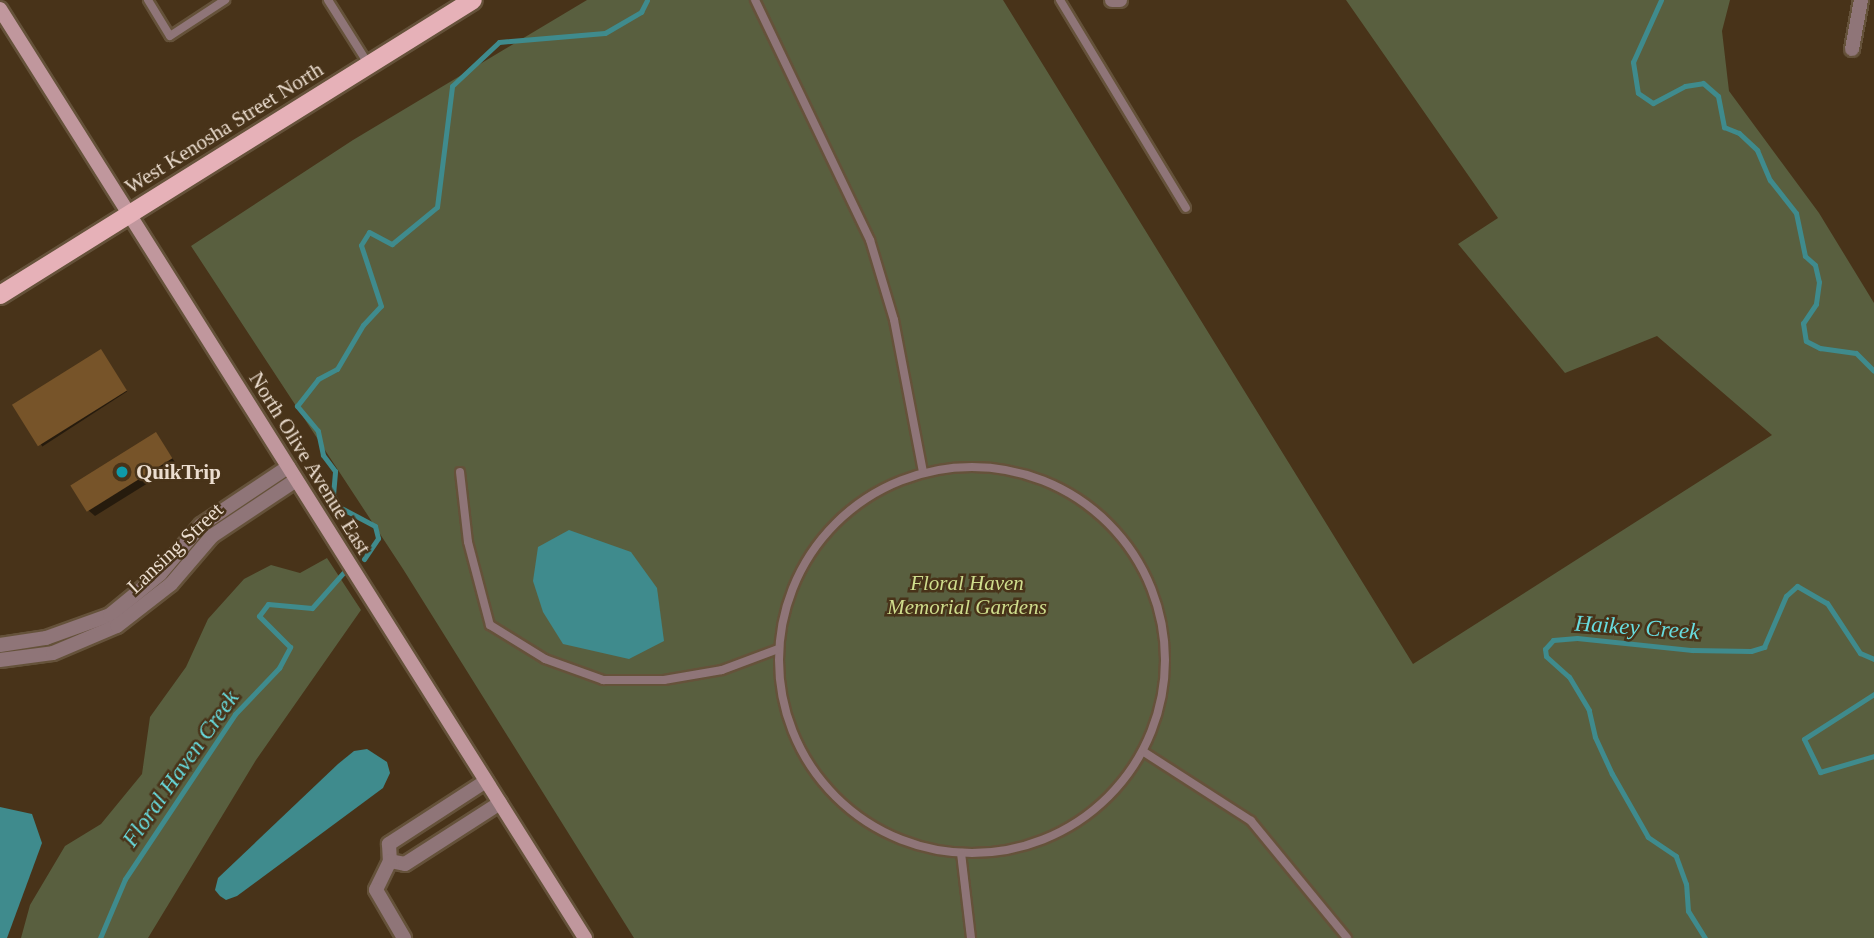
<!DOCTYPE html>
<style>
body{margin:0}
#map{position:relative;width:1874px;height:938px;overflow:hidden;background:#483319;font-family:Georgia,serif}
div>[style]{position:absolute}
.green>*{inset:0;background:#595f3f}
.water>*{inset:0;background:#3f8b8d}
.shadow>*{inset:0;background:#0007;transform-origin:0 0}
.stream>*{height:5px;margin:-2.5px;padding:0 2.5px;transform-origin:2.5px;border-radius:2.5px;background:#3f8b8d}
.building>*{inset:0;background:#775429;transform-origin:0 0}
.roads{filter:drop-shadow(2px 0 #65523a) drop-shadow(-2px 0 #65523a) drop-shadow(0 2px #65523a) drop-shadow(0 -2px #65523a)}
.lane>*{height:8px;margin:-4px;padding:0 4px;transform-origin:4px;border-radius:4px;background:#8f7578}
.lane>.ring{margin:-4px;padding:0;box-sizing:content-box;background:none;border:8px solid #8f7578;border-radius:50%}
.street>*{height:14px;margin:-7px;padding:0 7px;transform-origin:7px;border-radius:7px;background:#8f7578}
.secondary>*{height:14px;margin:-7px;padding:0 7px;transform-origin:7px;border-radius:7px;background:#c0979d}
.primary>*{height:18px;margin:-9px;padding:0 9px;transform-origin:9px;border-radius:9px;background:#e6b1b8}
.dots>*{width:19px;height:19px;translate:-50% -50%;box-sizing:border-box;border:4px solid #483319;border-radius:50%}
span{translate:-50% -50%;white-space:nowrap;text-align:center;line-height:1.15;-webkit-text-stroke:5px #483319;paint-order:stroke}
.street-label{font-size:21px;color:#ebddcf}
.poi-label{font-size:21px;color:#ebddcf;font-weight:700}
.left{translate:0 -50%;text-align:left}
.park-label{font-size:21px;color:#cfdd8c;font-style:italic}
.water-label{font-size:23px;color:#68dcdf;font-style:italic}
</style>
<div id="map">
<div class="green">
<i style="clip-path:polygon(587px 0,1003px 0,1413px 664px,1772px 435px,1657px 336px,1565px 373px,1458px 244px,1498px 218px,1346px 0,1730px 0,1722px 31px,1729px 91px,1819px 213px,1874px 303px,1874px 938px,634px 938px,403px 569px,191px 246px,353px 140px)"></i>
<i style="clip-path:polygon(327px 558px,361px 610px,256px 760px,148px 938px,21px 938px,30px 905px,65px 846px,101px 824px,142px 774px,150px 717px,186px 667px,208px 619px,244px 579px,271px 565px,300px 573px)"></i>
</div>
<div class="water">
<i style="clip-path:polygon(569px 530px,631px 552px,657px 588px,664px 641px,629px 659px,563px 644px,543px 612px,533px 581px,538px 547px)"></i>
<i style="clip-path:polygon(367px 749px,387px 762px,390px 773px,383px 788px,237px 896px,226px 900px,220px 896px,215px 890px,218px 878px,338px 764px,354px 751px)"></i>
<i style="clip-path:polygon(0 807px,32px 814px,42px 843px,7px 938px,0 938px)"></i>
</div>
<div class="shadow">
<i style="left:102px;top:353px;width:46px;height:101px;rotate:57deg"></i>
<i style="clip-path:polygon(156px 435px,177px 465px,95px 516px,88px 510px)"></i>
</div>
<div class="stream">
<i style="left:1661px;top:0;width:68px;rotate:114.3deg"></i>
<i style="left:1633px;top:62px;width:31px;rotate:81deg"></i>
<i style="left:1638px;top:93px;width:18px;rotate:34deg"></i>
<i style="left:1653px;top:103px;width:36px;rotate:-28deg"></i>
<i style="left:1685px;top:86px;width:18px;rotate:-9deg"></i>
<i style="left:1703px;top:83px;width:20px;rotate:41deg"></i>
<i style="left:1718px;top:96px;width:32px;rotate:79deg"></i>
<i style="left:1724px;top:127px;width:16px;rotate:22deg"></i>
<i style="left:1739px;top:133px;width:25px;rotate:43deg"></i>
<i style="left:1757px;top:150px;width:33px;rotate:67deg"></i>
<i style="left:1770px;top:180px;width:42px;rotate:51.8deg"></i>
<i style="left:1796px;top:213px;width:44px;rotate:78.2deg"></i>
<i style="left:1805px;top:256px;width:13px;rotate:42deg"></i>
<i style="left:1815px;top:265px;width:17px;rotate:77deg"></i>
<i style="left:1819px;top:282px;width:22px;rotate:98deg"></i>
<i style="left:1816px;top:304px;width:23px;rotate:124deg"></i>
<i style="left:1803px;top:323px;width:18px;rotate:81deg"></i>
<i style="left:1806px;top:341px;width:16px;rotate:27deg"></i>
<i style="left:1820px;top:348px;width:36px;rotate:8deg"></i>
<i style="left:1856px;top:353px;width:25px;rotate:45deg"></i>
<i style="left:364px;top:559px;width:25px;rotate:-56deg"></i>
<i style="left:378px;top:538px;width:12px;rotate:-104deg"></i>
<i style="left:375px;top:526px;width:40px;rotate:-152deg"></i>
<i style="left:340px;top:507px;width:14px;rotate:-120deg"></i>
<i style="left:333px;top:495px;width:24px;rotate:-85deg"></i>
<i style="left:335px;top:471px;width:20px;rotate:-127deg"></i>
<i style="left:323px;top:455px;width:25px;rotate:-102deg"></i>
<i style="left:318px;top:431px;width:33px;rotate:-130deg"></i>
<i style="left:297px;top:406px;width:34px;rotate:-52deg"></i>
<i style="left:318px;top:379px;width:21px;rotate:-28deg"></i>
<i style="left:337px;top:369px;width:51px;rotate:-59.4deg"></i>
<i style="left:363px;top:325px;width:26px;rotate:-47deg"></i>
<i style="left:381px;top:306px;width:64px;rotate:-108.2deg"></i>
<i style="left:361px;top:245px;width:15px;rotate:-58deg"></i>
<i style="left:369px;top:232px;width:26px;rotate:28deg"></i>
<i style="left:392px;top:244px;width:58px;rotate:-39.4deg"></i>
<i style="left:437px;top:207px;width:122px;rotate:-82.9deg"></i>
<i style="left:452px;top:86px;width:64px;rotate:-43.1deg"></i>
<i style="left:499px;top:42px;width:106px;rotate:-4.9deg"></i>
<i style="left:605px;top:33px;width:42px;rotate:-30.3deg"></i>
<i style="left:641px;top:12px;width:13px;rotate:-63deg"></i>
<i style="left:1874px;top:694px;width:83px;rotate:147.3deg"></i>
<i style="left:1804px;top:739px;width:37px;rotate:64deg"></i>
<i style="left:1820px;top:772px;width:56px;rotate:-16.5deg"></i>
<i style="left:100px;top:938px;width:64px;rotate:-67deg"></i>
<i style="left:125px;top:879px;width:198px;rotate:-56.3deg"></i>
<i style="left:235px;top:714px;width:64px;rotate:-46.3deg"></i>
<i style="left:279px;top:668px;width:24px;rotate:-62deg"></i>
<i style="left:290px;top:647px;width:44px;rotate:-135deg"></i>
<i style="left:259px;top:616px;width:15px;rotate:-53deg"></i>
<i style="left:268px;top:604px;width:44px;rotate:5.2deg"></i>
<i style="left:312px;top:608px;width:47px;rotate:-48.5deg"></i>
<i style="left:1705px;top:938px;width:32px;rotate:-122deg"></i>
<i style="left:1688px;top:911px;width:27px;rotate:-94deg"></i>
<i style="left:1686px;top:884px;width:30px;rotate:-110deg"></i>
<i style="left:1676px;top:856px;width:34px;rotate:-146deg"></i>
<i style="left:1648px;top:837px;width:73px;rotate:-119.7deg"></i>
<i style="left:1612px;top:774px;width:41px;rotate:-114.7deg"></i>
<i style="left:1595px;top:737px;width:28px;rotate:-103deg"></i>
<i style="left:1589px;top:710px;width:39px;rotate:-121deg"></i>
<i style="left:1569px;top:677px;width:31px;rotate:-138deg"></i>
<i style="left:1546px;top:656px;width:7px;rotate:-98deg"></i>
<i style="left:1545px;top:649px;width:12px;rotate:-48deg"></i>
<i style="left:1553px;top:640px;width:24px;rotate:-5deg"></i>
<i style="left:1577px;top:638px;width:116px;rotate:6deg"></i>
<i style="left:1692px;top:650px;width:59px;rotate:1deg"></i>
<i style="left:1751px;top:651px;width:14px;rotate:-17deg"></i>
<i style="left:1764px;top:647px;width:56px;rotate:-66.7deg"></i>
<i style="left:1786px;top:596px;width:15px;rotate:-42deg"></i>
<i style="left:1797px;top:586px;width:34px;rotate:30deg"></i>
<i style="left:1827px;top:603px;width:60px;rotate:56.6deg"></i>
<i style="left:1860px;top:653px;width:15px;rotate:23deg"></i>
</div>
<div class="building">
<i style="left:101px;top:349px;width:49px;height:105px;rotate:58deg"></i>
<i style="left:156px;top:432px;width:31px;height:101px;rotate:58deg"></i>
</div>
<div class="roads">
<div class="lane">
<i style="left:148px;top:0;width:42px;rotate:58.6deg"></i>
<i style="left:170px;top:36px;width:66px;rotate:-33.2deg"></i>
<i style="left:328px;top:0;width:77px;rotate:57.8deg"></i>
<i style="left:755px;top:0;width:266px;rotate:64.4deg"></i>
<i style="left:870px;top:240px;width:84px;rotate:73.3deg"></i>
<i style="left:894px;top:320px;width:155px;rotate:79.2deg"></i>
<i style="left:1060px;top:0;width:243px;rotate:58.8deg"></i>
<i class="ring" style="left:779px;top:467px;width:378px;height:378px"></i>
<i style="left:460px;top:472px;width:70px;rotate:83.5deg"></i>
<i style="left:468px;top:542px;width:86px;rotate:75.2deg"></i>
<i style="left:490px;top:625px;width:65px;rotate:31.7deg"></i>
<i style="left:545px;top:659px;width:62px;rotate:19.9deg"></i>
<i style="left:603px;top:680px;width:61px"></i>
<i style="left:664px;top:680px;width:59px;rotate:-9.8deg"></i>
<i style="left:722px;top:670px;width:60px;rotate:-20.6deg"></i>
<i style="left:1144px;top:752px;width:127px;rotate:32.8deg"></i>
<i style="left:1251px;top:821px;width:151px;rotate:50.6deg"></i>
<i style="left:961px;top:853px;width:86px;rotate:83.3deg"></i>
</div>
<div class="street">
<i style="left:1112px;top:0;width:8px"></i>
<i style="left:1852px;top:49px;width:50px;rotate:-79.6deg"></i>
<i style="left:0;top:645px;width:47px;rotate:-8.7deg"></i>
<i style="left:46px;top:638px;width:68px;rotate:-19.8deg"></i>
<i style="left:110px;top:615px;width:65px;rotate:-39.4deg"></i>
<i style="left:160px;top:574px;width:64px;rotate:-50.1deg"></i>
<i style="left:201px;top:525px;width:105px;rotate:-33.7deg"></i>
<i style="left:0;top:660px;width:53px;rotate:-7.5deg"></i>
<i style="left:53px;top:653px;width:69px;rotate:-22.9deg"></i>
<i style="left:117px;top:626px;width:68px;rotate:-37.9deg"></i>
<i style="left:171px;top:584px;width:63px;rotate:-49.5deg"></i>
<i style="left:212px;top:536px;width:101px;rotate:-33.7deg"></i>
<i style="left:486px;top:781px;width:116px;rotate:147deg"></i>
<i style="left:389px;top:844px;width:17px;rotate:87deg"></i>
<i style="left:390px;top:861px;width:15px;rotate:11deg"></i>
<i style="left:405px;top:864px;width:113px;rotate:-32.7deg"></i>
<i style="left:390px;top:861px;width:32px;rotate:116deg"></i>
<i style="left:376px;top:890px;width:56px;rotate:59.7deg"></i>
</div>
<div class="secondary">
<i style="left:0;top:9px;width:1098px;rotate:57.8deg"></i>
</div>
<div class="primary">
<i style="left:0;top:295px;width:557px;rotate:-31.95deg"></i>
</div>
</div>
<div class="dots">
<i style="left:122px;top:472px;background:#0f9aa8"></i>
</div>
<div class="street-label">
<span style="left:224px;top:128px;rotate:-32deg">West Kenosha Street North</span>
<span style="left:310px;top:463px;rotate:58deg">North Olive Avenue East</span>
<span style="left:175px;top:548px;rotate:-43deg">Lansing Street</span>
</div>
<div class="poi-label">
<span class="left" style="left:136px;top:472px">QuikTrip</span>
</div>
<div class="park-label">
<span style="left:967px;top:595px">Floral Haven<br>Memorial Gardens</span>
</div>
<div class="water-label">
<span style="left:1637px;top:628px;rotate:4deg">Haikey Creek</span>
<span style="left:181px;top:769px;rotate:-55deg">Floral Haven Creek</span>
</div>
</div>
